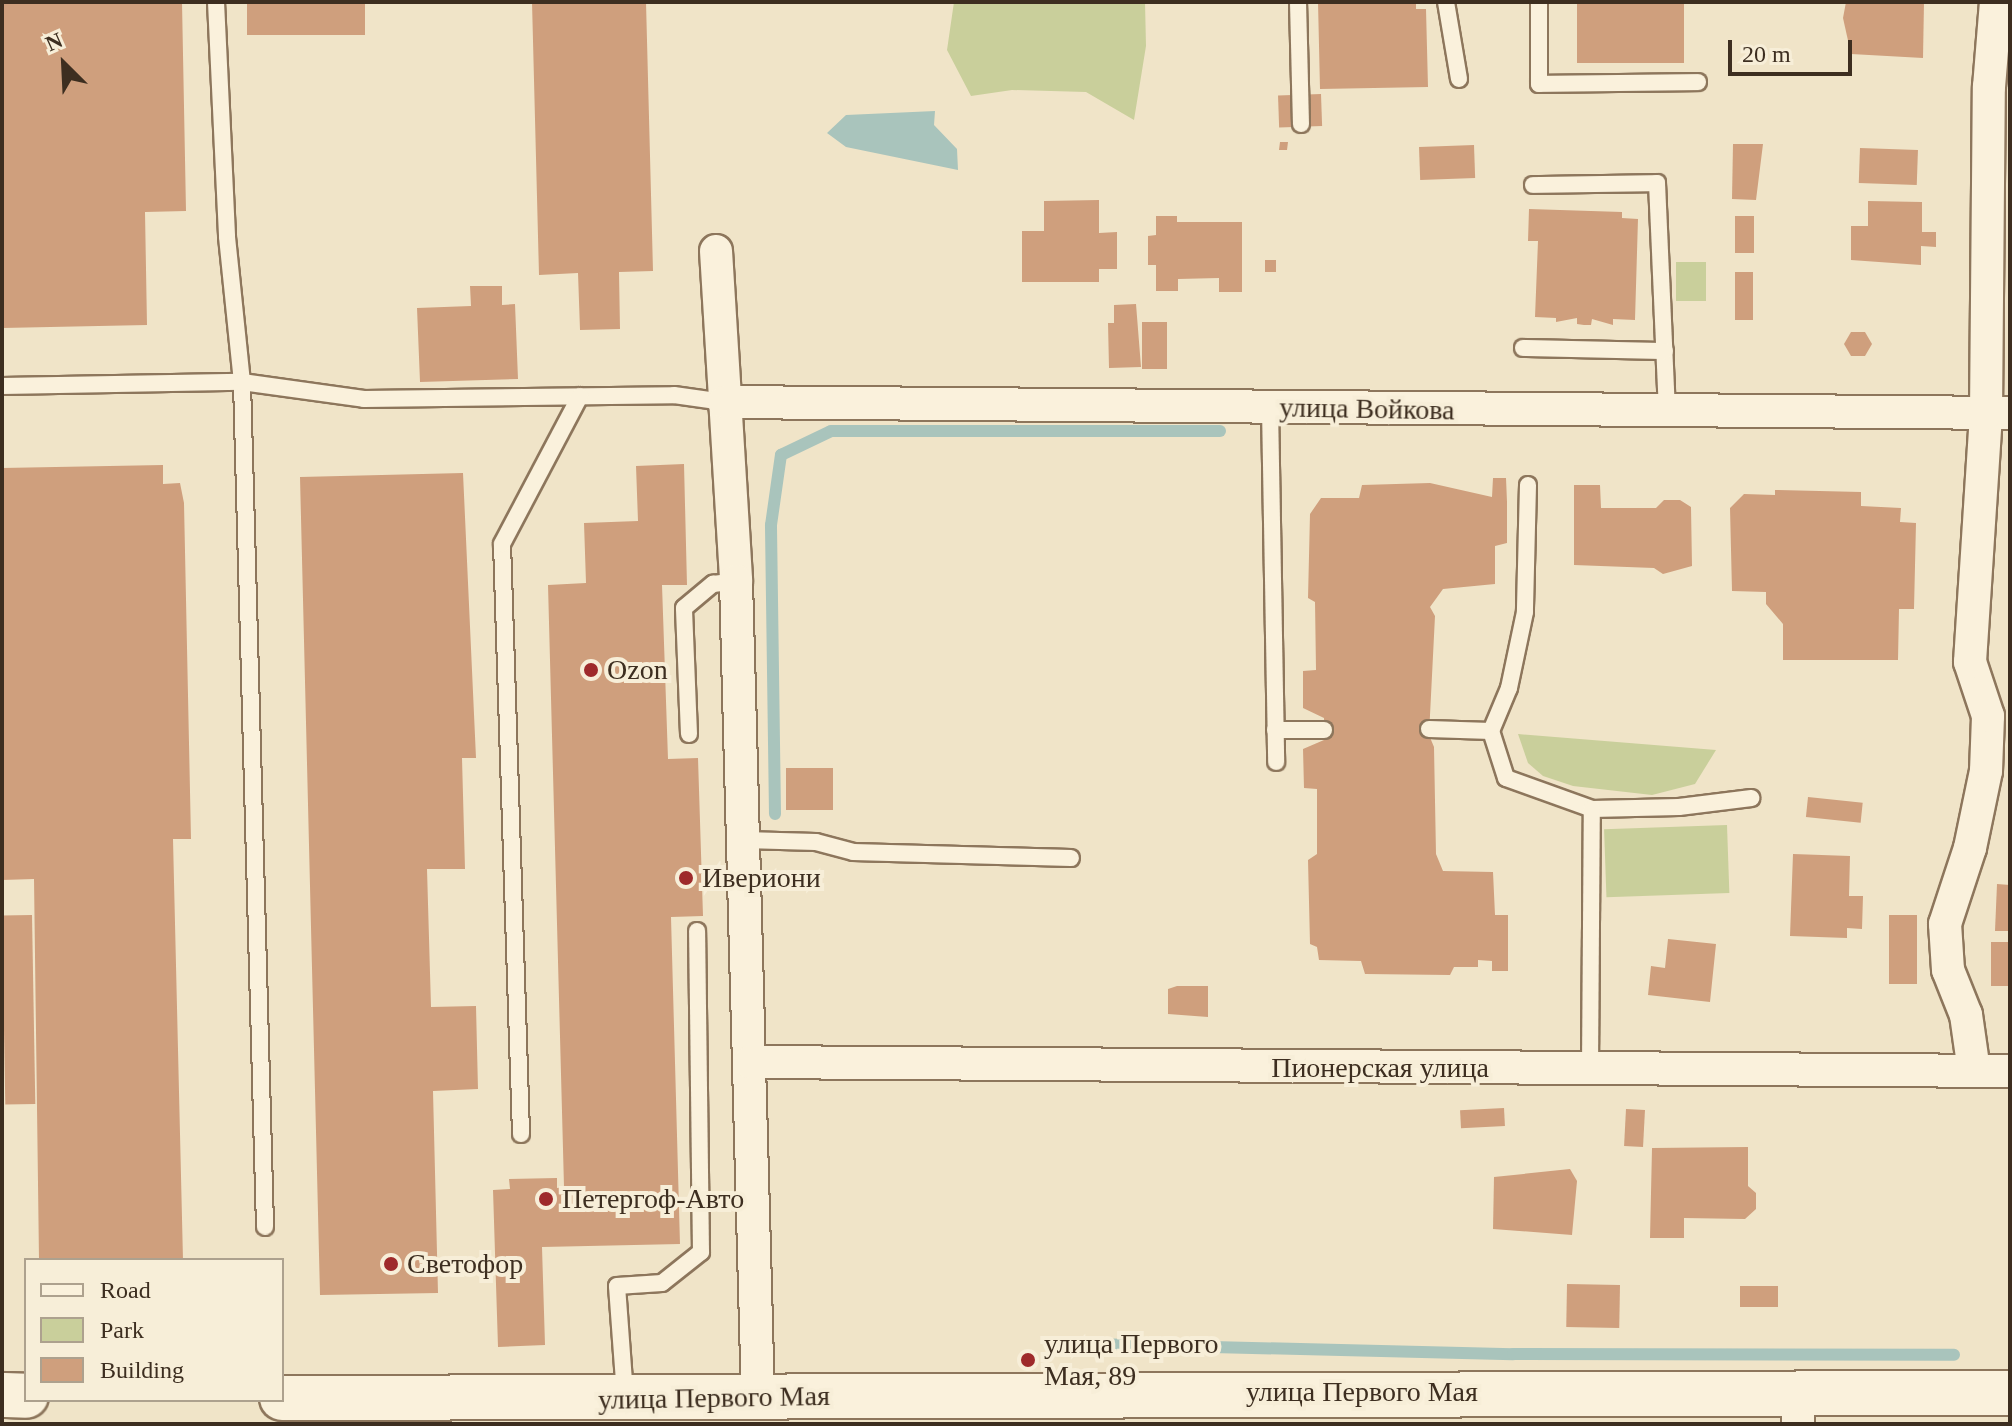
<!DOCTYPE html>
<meta charset="utf-8">
<style>
body{margin:0}
#map{position:relative;width:2012px;height:1426px;overflow:hidden;background:#f0e4c8;font-family:Georgia,serif}
div>[style]{position:absolute}
.green>*{inset:0;background:#c9cf9b;transform-origin:0 0}
.water>*{inset:0;background:#a9c4bc}
.stream>*{height:12px;margin:-6px;padding:0 6px;transform-origin:6px;border-radius:6px;background:#a9c4bc}
.building>*{inset:0;background:#cf9f7d;transform-origin:0 0}
.roads{filter:drop-shadow(2px 0 #8d765c) drop-shadow(-2px 0 #8d765c) drop-shadow(0 2px #8d765c) drop-shadow(0 -2px #8d765c)}
.lane>*{height:16px;margin:-8px;padding:0 8px;transform-origin:8px;border-radius:8px;background:#faf1dc}
.street>*{height:32px;margin:-16px;padding:0 16px;transform-origin:16px;border-radius:16px;background:#faf1dc}
.secondary>*{height:44px;margin:-22px;padding:0 22px;transform-origin:22px;border-radius:22px;background:#faf1dc}
.dots>*{width:22px;height:22px;translate:-50% -50%;box-sizing:border-box;border:4px solid #f7eed8;border-radius:50%}
span{translate:-50% -50%;white-space:nowrap;text-align:center;line-height:1.15;-webkit-text-stroke:8px #f7eed8;paint-order:stroke}
.street-label{font-size:28px;color:#3d2e20}
.poi-label{font-size:28px;color:#3d2e20}
.left{translate:0 -50%;text-align:left}
.frame{position:absolute;inset:0;border:4px solid #3d2e20;pointer-events:none}
.legend{position:absolute;left:24px;top:1258px;width:260px;height:144px;box-sizing:border-box;background:#f7eed8;border:2px solid #ada18e;margin:0;padding:10px 14px;list-style:none;font-size:24px;color:#3d2e20}
.legend li{display:flex;align-items:center;gap:16px;height:40px}
.legend b{width:40px;border:2px solid #ada18e}
.north{position:absolute;left:24px;top:24px;width:80px;height:80px;-webkit-text-stroke:6px #f7eed8;paint-order:stroke;rotate:336deg;font-size:22px;font-weight:700;line-height:32px;text-align:center;color:#3d2e20}
.north::after{content:'';display:block;margin:auto;width:28px;height:36px;background:#3d2e20;clip-path:polygon(50% 0,100% 100%,50% 72%,0 100%)}
.scale{position:absolute;left:1728px;top:40px;width:124px;height:36px;box-sizing:border-box;border:4px solid #3d2e20;border-top:0;padding-left:10px;font-size:24px;line-height:28px;white-space:nowrap;color:#3d2e20;-webkit-text-stroke:6px #f7eed8;paint-order:stroke}
</style>
<div id="map">
<div class="green">
<i style="clip-path:polygon(954px 2px,1145px 2px,1146px 46px,1134px 120px,1086px 92px,1012px 90px,971px 96px,947px 50px)"></i>
<i style="left:1676px;top:262px;width:30px;height:39px"></i>
<i style="clip-path:polygon(1518px 734px,1716px 750px,1695px 784px,1652px 795px,1573px 786px,1543px 776px,1528px 763px)"></i>
<i style="left:1727px;top:825px;width:68px;height:123px;rotate:88deg"></i>
</div>
<div class="water">
<i style="clip-path:polygon(935px 111px,934px 125px,957px 149px,958px 170px,846px 147px,827px 133px,846px 115px)"></i>
</div>
<div class="stream">
<i style="left:775px;top:814px;width:289px;rotate:-90.8deg"></i>
<i style="left:771px;top:525px;width:71px;rotate:-81.9deg"></i>
<i style="left:781px;top:455px;width:55px;rotate:-25.6deg"></i>
<i style="left:831px;top:431px;width:389px"></i>
<i style="left:1092px;top:1344px;width:421px;rotate:1.4deg"></i>
<i style="left:1513px;top:1354px;width:441px;rotate:0.1deg"></i>
</div>
<div class="building">
<i style="clip-path:polygon(2px 2px,182px 2px,186px 211px,145px 212px,147px 325px,2px 328px)"></i>
<i style="left:247px;top:2px;width:118px;height:33px"></i>
<i style="clip-path:polygon(532px 2px,646px 2px,653px 271px,619px 272px,620px 329px,580px 330px,578px 273px,539px 275px)"></i>
<i style="clip-path:polygon(1318px 2px,1416px 2px,1416px 9px,1426px 9px,1428px 87px,1320px 89px)"></i>
<i style="left:1577px;top:2px;width:107px;height:61px"></i>
<i style="clip-path:polygon(1846px 2px,1924px 2px,1923px 58px,1851px 54px,1843px 18px)"></i>
<i style="left:1321px;top:94px;width:32px;height:43px;rotate:88deg"></i>
<i style="clip-path:polygon(1280px 142px,1288px 142px,1287px 150px,1279px 150px)"></i>
<i style="clip-path:polygon(1733px 144px,1763px 144px,1756px 200px,1732px 199px)"></i>
<i style="left:1474px;top:145px;width:33px;height:55px;rotate:88deg"></i>
<i style="left:1860px;top:148px;width:58px;height:35px;rotate:2deg"></i>
<i style="clip-path:polygon(1099px 200px,1099px 233px,1117px 232px,1117px 269px,1099px 269px,1099px 282px,1022px 282px,1022px 231px,1044px 231px,1044px 201px)"></i>
<i style="clip-path:polygon(1868px 201px,1922px 202px,1922px 232px,1936px 232px,1936px 247px,1921px 246px,1921px 265px,1851px 260px,1851px 226px,1868px 226px)"></i>
<i style="clip-path:polygon(1529px 209px,1622px 212px,1622px 218px,1638px 219px,1635px 320px,1613px 319px,1613px 325px,1592px 319px,1591px 325px,1584px 325px,1577px 324px,1577px 318px,1556px 322px,1556px 318px,1535px 317px,1538px 241px,1528px 241px)"></i>
<i style="clip-path:polygon(1156px 216px,1177px 216px,1177px 222px,1242px 222px,1242px 292px,1219px 292px,1219px 278px,1178px 279px,1178px 291px,1156px 291px,1156px 265px,1148px 265px,1148px 236px,1156px 235px)"></i>
<i style="left:1735px;top:216px;width:19px;height:37px"></i>
<i style="left:1276px;top:260px;width:12px;height:11px;rotate:90deg"></i>
<i style="left:1735px;top:272px;width:18px;height:48px"></i>
<i style="clip-path:polygon(470px 286px,502px 286px,502px 305px,515px 304px,518px 379px,420px 382px,417px 308px,471px 306px)"></i>
<i style="clip-path:polygon(1136px 304px,1141px 367px,1109px 368px,1108px 323px,1114px 323px,1114px 305px)"></i>
<i style="left:1142px;top:322px;width:25px;height:47px"></i>
<i style="clip-path:polygon(1851px 332px,1865px 332px,1872px 344px,1865px 356px,1851px 356px,1844px 344px)"></i>
<i style="clip-path:polygon(684px 464px,687px 585px,662px 585px,668px 759px,698px 758px,703px 916px,671px 917px,680px 1244px,542px 1247px,545px 1345px,498px 1347px,493px 1190px,510px 1189px,509px 1179px,557px 1178px,557px 1188px,564px 1187px,548px 585px,586px 583px,584px 523px,638px 521px,636px 466px)"></i>
<i style="clip-path:polygon(163px 465px,163px 484px,180px 483px,184px 503px,191px 839px,173px 839px,183px 1260px,39px 1260px,34px 879px,2px 880px,2px 468px)"></i>
<i style="clip-path:polygon(463px 473px,476px 758px,462px 758px,465px 869px,427px 869px,431px 1007px,476px 1006px,478px 1089px,433px 1091px,438px 1293px,320px 1295px,300px 477px)"></i>
<i style="clip-path:polygon(1493px 478px,1506px 478px,1507px 502px,1507px 543px,1495px 546px,1495px 584px,1443px 589px,1430px 607px,1435px 616px,1429px 735px,1434px 747px,1436px 854px,1443px 871px,1493px 872px,1495px 915px,1508px 915px,1508px 971px,1492px 971px,1492px 961px,1478px 960px,1478px 967px,1454px 967px,1450px 975px,1365px 974px,1361px 961px,1319px 960px,1317px 947px,1310px 944px,1308px 860px,1317px 854px,1317px 789px,1304px 788px,1303px 749px,1324px 740px,1324px 718px,1303px 708px,1303px 671px,1316px 670px,1315px 602px,1308px 598px,1310px 514px,1321px 498px,1359px 498px,1362px 485px,1430px 483px,1492px 497px)"></i>
<i style="clip-path:polygon(1574px 485px,1600px 485px,1601px 508px,1656px 508px,1664px 500px,1680px 500px,1691px 507px,1692px 566px,1663px 574px,1654px 568px,1574px 565px)"></i>
<i style="clip-path:polygon(1775px 490px,1861px 492px,1861px 506px,1901px 508px,1900px 522px,1916px 523px,1914px 609px,1899px 609px,1898px 660px,1783px 660px,1783px 624px,1766px 604px,1766px 592px,1732px 591px,1730px 508px,1744px 494px,1775px 495px)"></i>
<i style="left:786px;top:768px;width:47px;height:42px"></i>
<i style="left:1808px;top:797px;width:55px;height:20px;rotate:6deg"></i>
<i style="clip-path:polygon(1793px 854px,1850px 856px,1849px 896px,1863px 896px,1862px 929px,1847px 928px,1847px 938px,1790px 936px)"></i>
<i style="clip-path:polygon(1997px 884px,2010px 885px,2010px 931px,1995px 931px)"></i>
<i style="left:32px;top:915px;width:189px;height:30px;rotate:89deg"></i>
<i style="left:1889px;top:915px;width:28px;height:69px"></i>
<i style="clip-path:polygon(1668px 939px,1716px 944px,1710px 1002px,1648px 995px,1651px 966px,1665px 968px)"></i>
<i style="left:1991px;top:942px;width:19px;height:44px"></i>
<i style="clip-path:polygon(1177px 986px,1208px 986px,1208px 1017px,1168px 1014px,1168px 989px)"></i>
<i style="left:1504px;top:1108px;width:18px;height:44px;rotate:87deg"></i>
<i style="left:1626px;top:1109px;width:19px;height:37px;rotate:3deg"></i>
<i style="clip-path:polygon(1748px 1147px,1748px 1186px,1756px 1193px,1756px 1209px,1745px 1219px,1684px 1218px,1684px 1238px,1650px 1238px,1652px 1148px)"></i>
<i style="clip-path:polygon(1570px 1169px,1577px 1181px,1572px 1235px,1493px 1229px,1494px 1177px)"></i>
<i style="left:1567px;top:1284px;width:53px;height:43px;rotate:1deg"></i>
<i style="left:1740px;top:1286px;width:38px;height:21px"></i>
</div>
<div class="roads">
<div class="lane">
<i style="left:216px;top:2px;width:235px;rotate:87.3deg"></i>
<i style="left:227px;top:237px;width:146px;rotate:84.1deg"></i>
<i style="left:242px;top:382px;width:845px;rotate:88.44deg"></i>
<i style="left:1298px;top:2px;width:122px;rotate:88.6deg"></i>
<i style="left:1446px;top:2px;width:78px;rotate:80.4deg"></i>
<i style="left:1539px;top:2px;width:82px;rotate:90deg"></i>
<i style="left:1539px;top:84px;width:159px;rotate:-0.7deg"></i>
<i style="left:1533px;top:185px;width:124px;rotate:-0.9deg"></i>
<i style="left:1657px;top:183px;width:229px;rotate:87.5deg"></i>
<i style="left:1523px;top:348px;width:142px;rotate:1.2deg"></i>
<i style="left:2px;top:386px;width:240px;rotate:-1deg"></i>
<i style="left:242px;top:382px;width:123px;rotate:7.9deg"></i>
<i style="left:364px;top:399px;width:310px;rotate:-0.7deg"></i>
<i style="left:674px;top:395px;width:50px;rotate:8deg"></i>
<i style="left:1270px;top:407px;width:355px;rotate:89deg"></i>
<i style="left:1528px;top:485px;width:127px;rotate:91.4deg"></i>
<i style="left:1525px;top:612px;width:78px;rotate:101.9deg"></i>
<i style="left:1509px;top:688px;width:47px;rotate:112.7deg"></i>
<i style="left:1491px;top:731px;width:49px;rotate:72.3deg"></i>
<i style="left:1506px;top:778px;width:91px;rotate:19.8deg"></i>
<i style="left:1592px;top:809px;width:87px;rotate:-1.3deg"></i>
<i style="left:1679px;top:807px;width:73px;rotate:-7.1deg"></i>
<i style="left:1429px;top:729px;width:62px;rotate:1.8deg"></i>
<i style="left:1275px;top:730px;width:49px"></i>
<i style="left:689px;top:734px;width:126px;rotate:-92.3deg"></i>
<i style="left:684px;top:608px;width:38px;rotate:-40deg"></i>
<i style="left:713px;top:584px;width:23px;rotate:-7deg"></i>
<i style="left:744px;top:840px;width:72px;rotate:1.6deg"></i>
<i style="left:816px;top:842px;width:38px;rotate:15deg"></i>
<i style="left:853px;top:852px;width:218px;rotate:1.6deg"></i>
<i style="left:1590px;top:1069px;width:260px;rotate:-89.6deg"></i>
<i style="left:521px;top:1134px;width:590px;rotate:-91.84deg"></i>
<i style="left:502px;top:544px;width:167px;rotate:-62.2deg"></i>
<i style="left:625px;top:1395px;width:109px;rotate:-94.2deg"></i>
<i style="left:617px;top:1286px;width:45px;rotate:-3.8deg"></i>
<i style="left:662px;top:1283px;width:50px;rotate:-38.5deg"></i>
<i style="left:701px;top:1252px;width:321px;rotate:-90.7deg"></i>
</div>
<div class="street">
<i style="left:716px;top:251px;width:331px;rotate:86.5deg"></i>
<i style="left:736px;top:581px;width:817px;rotate:88.46deg"></i>
<i style="left:724px;top:402px;width:1286px;rotate:0.49deg"></i>
<i style="left:750px;top:1062px;width:1260px;rotate:0.41deg"></i>
<i style="left:1974px;top:1071px;width:57px;rotate:-98.1deg"></i>
<i style="left:1966px;top:1015px;width:48px;rotate:-111.8deg"></i>
<i style="left:1948px;top:970px;width:46px;rotate:-93.7deg"></i>
<i style="left:1945px;top:924px;width:80px;rotate:-71.8deg"></i>
<i style="left:1970px;top:848px;width:79px;rotate:-78.3deg"></i>
<i style="left:1986px;top:771px;width:55px;rotate:-87.9deg"></i>
<i style="left:1988px;top:716px;width:57px;rotate:-108.4deg"></i>
<i style="left:1970px;top:662px;width:250px;rotate:-86.3deg"></i>
<i style="left:1986px;top:413px;width:326px;rotate:-89.5deg"></i>
<i style="left:1989px;top:87px;width:85px;rotate:-85.3deg"></i>
<i style="left:1798px;top:1393px;width:31px;rotate:90deg"></i>
</div>
<div class="secondary">
<i style="left:2px;top:1395px;width:24px;rotate:2deg"></i>
<i style="left:282px;top:1398px;width:1728px;rotate:-0.17deg"></i>
</div>
</div>
<div class="dots">
<i style="left:591px;top:670px;background:#9e2a2b"></i>
<i style="left:686px;top:878px;background:#9e2a2b"></i>
<i style="left:546px;top:1199px;background:#9e2a2b"></i>
<i style="left:391px;top:1264px;background:#9e2a2b"></i>
<i style="left:1028px;top:1360px;background:#9e2a2b"></i>
</div>
<div class="street-label">
<span style="left:1367px;top:409px;rotate:1deg">улица Войкова</span>
<span style="left:1380px;top:1068px">Пионерская улица</span>
<span style="left:1362px;top:1392px">улица Первого Мая</span>
<span style="left:714px;top:1398px;rotate:-1deg">улица Первого Мая</span>
</div>
<div class="poi-label">
<span class="left" style="left:607px;top:670px">Ozon</span>
<span class="left" style="left:702px;top:878px">Ивериони</span>
<span class="left" style="left:562px;top:1199px">Петергоф-Авто</span>
<span class="left" style="left:407px;top:1264px">Светофор</span>
<span class="left" style="left:1044px;top:1360px">улица Первого<br>Мая, 89</span>
</div>
<div class="frame"></div>
<ul class="legend">
<li><b style="height:10px;background:#faf1dc"></b>Road</li>
<li><b style="height:22px;background:#c9cf9b"></b>Park</li>
<li><b style="height:22px;background:#cf9f7d"></b>Building</li>
</ul>
<div class="north">N</div>
<div class="scale">20 m</div>
</div>
